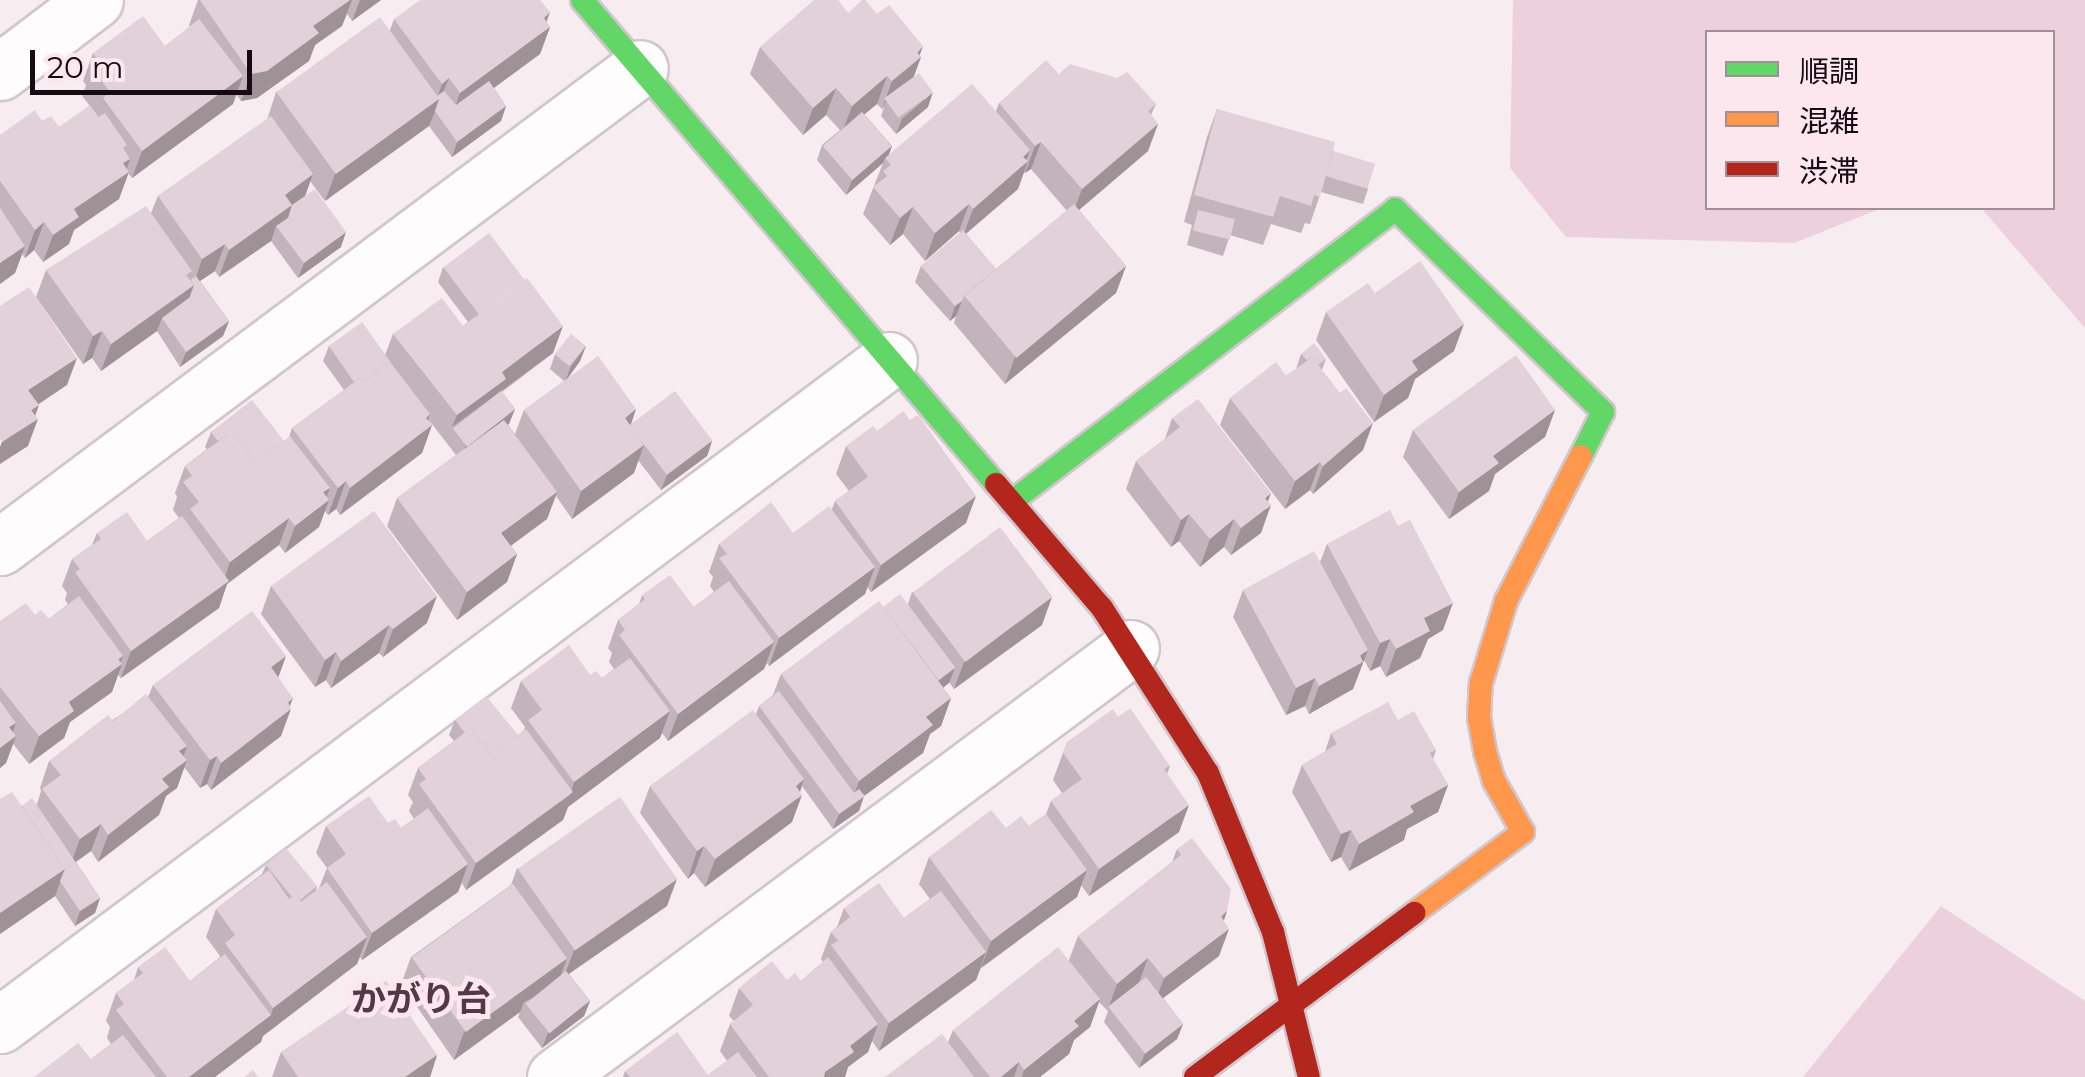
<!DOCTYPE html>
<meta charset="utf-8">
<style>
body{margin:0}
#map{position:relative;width:2085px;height:1077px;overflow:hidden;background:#f7ecf0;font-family:Montserrat,"Noto Sans JP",sans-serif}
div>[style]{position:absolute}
.green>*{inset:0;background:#ecd1dd}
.roads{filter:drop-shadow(2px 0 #d1c6cb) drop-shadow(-2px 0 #d1c6cb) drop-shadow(0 2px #d1c6cb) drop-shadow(0 -2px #d1c6cb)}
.street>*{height:55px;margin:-27.5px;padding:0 27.5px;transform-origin:27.5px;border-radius:27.5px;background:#fefcfd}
.fast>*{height:22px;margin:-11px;padding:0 11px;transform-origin:11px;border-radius:11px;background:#63d668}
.slow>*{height:22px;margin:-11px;padding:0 11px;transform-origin:11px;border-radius:11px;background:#ff974d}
.jam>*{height:22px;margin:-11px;padding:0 11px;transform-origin:11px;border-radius:11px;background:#b3261e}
.wall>*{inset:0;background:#c2b4ba}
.shaded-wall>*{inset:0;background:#9e9297}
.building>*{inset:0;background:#e2d1d8;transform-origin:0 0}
span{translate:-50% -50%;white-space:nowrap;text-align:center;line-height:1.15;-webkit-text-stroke:10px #fce7ef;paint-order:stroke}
.neighbourhood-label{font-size:35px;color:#543845;font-weight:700}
.legend{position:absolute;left:1705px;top:30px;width:350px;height:180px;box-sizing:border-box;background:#fce7ef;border:2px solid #a08f96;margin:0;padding:12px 18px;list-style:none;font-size:30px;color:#160b10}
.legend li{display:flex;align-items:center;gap:20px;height:50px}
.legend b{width:50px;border:2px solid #a08f96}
.scale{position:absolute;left:30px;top:50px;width:222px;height:45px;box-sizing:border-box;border:5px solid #160b10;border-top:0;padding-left:12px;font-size:30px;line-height:35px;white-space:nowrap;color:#160b10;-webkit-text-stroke:8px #fce7ef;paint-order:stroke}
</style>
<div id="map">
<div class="green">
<i style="clip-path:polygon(1513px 0,2085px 0,2085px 328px,1981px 208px,2052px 208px,2052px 32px,1708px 32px,1708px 208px,1882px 208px,1794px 243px,1566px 237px,1510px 168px)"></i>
<i style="clip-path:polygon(1941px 906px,2085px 1001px,2085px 1077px,1803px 1077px)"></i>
</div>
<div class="roads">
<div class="street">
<i style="left:0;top:72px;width:119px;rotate:-37.2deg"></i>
<i style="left:0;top:547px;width:799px;rotate:-36.81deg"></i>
<i style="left:0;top:1025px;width:1110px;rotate:-36.8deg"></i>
<i style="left:555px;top:1077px;width:718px;rotate:-36.68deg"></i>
</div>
<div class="fast">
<i style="left:582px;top:0;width:637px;rotate:49.46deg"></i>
<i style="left:1011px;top:502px;width:483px;rotate:-37.3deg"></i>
<i style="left:1395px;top:209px;width:291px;rotate:44.3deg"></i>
<i style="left:1603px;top:412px;width:49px;rotate:116.6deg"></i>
</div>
<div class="slow">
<i style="left:1414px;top:913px;width:136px;rotate:-36.6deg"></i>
<i style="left:1523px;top:832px;width:59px;rotate:-119.6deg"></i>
<i style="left:1494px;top:781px;width:31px;rotate:-107deg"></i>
<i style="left:1485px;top:751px;width:34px;rotate:-100deg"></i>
<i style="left:1479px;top:718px;width:35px;rotate:-87deg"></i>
<i style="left:1481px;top:683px;width:86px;rotate:-73deg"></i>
<i style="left:1506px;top:601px;width:163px;rotate:-62.7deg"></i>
</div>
<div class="jam">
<i style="left:996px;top:484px;width:163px;rotate:49.5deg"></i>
<i style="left:1102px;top:608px;width:196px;rotate:57.3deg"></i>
<i style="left:1208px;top:773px;width:172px;rotate:67.8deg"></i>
<i style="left:1273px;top:932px;width:149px;rotate:76.1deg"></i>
<i style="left:1195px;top:1077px;width:274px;rotate:-36.8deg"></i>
</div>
</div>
<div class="wall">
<i style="clip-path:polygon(198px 0,381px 0,352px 21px,347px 14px,342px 26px,315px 45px,309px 61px,257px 98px,241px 101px,236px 94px,233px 104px,132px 178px,128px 173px,119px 199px,74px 230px,69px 244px,43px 262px,34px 250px,25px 258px,22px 254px,15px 273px,0 284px,0 135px,42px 121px,59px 127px,97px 115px,82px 96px,86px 85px,83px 81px,93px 53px,165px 46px,190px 27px,189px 25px)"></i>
<i style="clip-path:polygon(evenodd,848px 13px,877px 14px,921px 57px,913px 78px,928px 107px,896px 134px,881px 116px,884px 107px,882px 109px,877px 104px,864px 114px,892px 146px,888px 156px,996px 111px,999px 103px,1059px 74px,1156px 104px,1151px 115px,1158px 124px,1148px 151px,1079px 210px,1126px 266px,1116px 293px,1005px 384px,954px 323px,956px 316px,950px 321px,915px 282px,921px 266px,960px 233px,959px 231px,925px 261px,903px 234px,890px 245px,863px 214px,883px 163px,846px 195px,817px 160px,822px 145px,840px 130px,826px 115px,803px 135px,750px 74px,760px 47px,848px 13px,1031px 169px,1067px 211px,996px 269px,966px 234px,1018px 189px,1024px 172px,1025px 173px,1031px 169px)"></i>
<i style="clip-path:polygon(394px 19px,546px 22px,550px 27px,540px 54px,494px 88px,506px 106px,501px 121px,452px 157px,429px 126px,325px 201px,310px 181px,305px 196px,341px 247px,298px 278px,271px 241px,219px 277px,215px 271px,200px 281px,229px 321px,223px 336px,180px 367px,157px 331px,101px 371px,92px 358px,83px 364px,36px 297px,46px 270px,151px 213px,158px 196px,267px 120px,276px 92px,390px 30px)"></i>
<i style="clip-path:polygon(1217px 109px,1333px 151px,1368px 189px,1363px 204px,1321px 192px,1310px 224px,1305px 223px,1301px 233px,1271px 224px,1263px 245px,1230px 235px,1223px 256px,1187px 245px,1192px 225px,1184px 222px,1207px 137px)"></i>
<i style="clip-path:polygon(443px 267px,553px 353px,502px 392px,515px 409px,508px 425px,515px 434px,524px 410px,564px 381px,550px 369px,555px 354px,586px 346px,580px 361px,568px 378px,636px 409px,631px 424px,712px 441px,707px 456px,661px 490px,638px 460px,634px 473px,572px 519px,556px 496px,547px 519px,511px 546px,517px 554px,507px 582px,457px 620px,387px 526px,397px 498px,456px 455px,428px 419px,432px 425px,422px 453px,340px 515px,336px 509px,328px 515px,325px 511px,319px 527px,285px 553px,279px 545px,227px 584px,219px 608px,121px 678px,118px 675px,112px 692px,70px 722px,64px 738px,29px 764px,13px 744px,6px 763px,0 768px,0 621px,35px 615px,49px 619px,68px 604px,65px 600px,67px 593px,62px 586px,72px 559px,92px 545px,97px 533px,147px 541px,179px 518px,173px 510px,177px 497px,175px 493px,185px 466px,207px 449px,205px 447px,211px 432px,284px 441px,289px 437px,292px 428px,344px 390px,323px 361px,329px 346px,385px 355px,393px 334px,463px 326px,468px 322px,438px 282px)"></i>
<i style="clip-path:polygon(1326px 312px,1454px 351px,1415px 379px,1408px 398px,1374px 422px,1316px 340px)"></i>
<i style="clip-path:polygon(1301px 354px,1326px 359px,1322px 370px,1363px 450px,1313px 494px,1310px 490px,1285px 509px,1220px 425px,1230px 398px,1286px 376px,1296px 369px)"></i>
<i style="clip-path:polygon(1555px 410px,1545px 437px,1495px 474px,1489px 491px,1449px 519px,1403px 457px,1413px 430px)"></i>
<i style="clip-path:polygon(1172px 418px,1268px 501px,1261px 533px,1231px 555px,1224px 547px,1200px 567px,1179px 541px,1171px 547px,1126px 489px,1136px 461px,1165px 439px)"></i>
<i style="clip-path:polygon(846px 446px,966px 523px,871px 592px,867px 587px,865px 594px,769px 666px,767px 663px,764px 669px,668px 741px,662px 733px,660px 738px,568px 807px,563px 820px,466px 890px,462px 883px,458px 892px,362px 960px,360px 957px,357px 964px,263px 1036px,261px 1042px,215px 1077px,34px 1077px,91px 1059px,111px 1044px,107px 1038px,110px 1027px,106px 1021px,116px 993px,134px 980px,138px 967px,190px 981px,219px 958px,220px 956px,206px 937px,216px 909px,262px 874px,266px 865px,317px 886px,316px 891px,319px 888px,327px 868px,316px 853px,326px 826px,388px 823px,401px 828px,414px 819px,409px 811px,413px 802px,408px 795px,418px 768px,454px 741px,449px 735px,455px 720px,518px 735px,524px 730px,525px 727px,511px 708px,521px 681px,590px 675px,602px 678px,614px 669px,609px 662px,612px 653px,608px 648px,618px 620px,639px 604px,642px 595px,694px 607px,714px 592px,710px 586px,713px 577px,709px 572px,719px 544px,793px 533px,832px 509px,835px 501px,849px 491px,836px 474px)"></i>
<i style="clip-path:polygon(1327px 544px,1443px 630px,1428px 639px,1420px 658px,1386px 677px,1380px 666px,1370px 671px,1364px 660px,1353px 689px,1309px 714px,1305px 706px,1286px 715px,1233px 617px,1243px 590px,1320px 562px)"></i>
<i style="clip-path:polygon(271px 586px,427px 623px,383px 657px,379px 653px,331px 688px,326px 680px,315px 687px,261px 614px)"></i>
<i style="clip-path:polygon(912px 592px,1042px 625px,954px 689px,949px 682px,943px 688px,951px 698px,941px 726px,930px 734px,923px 753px,864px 796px,859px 811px,833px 829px,802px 786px,792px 822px,705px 887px,694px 873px,688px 879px,640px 813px,650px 786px,756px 714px,759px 706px,773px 695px,781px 674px,884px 608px,908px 604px)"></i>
<i style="clip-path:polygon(278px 677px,290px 706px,281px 736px,211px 790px,207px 784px,200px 788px,184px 767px,177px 788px,166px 796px,159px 815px,98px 862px,91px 851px,76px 862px,100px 898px,95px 913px,75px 926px,55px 896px,0 934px,0 799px,22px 806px,37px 804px,41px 791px,40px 788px,49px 761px,148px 697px,153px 685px)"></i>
<i style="clip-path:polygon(1118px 717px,1170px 766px,1167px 774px,1179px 832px,1089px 896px,1081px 885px,1077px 897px,981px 968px,976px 980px,879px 1051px,872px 1041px,868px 1052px,848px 1067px,845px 1077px,623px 1077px,625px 1071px,708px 1075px,727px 1061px,720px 1051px,730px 1024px,734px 1021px,729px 1016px,739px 988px,787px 980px,801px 981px,823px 962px,821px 959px,831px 932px,837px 927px,844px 908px,904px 918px,930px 899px,919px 884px,929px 857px,1006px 828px,1029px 826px,1046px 814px,1051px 801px,1062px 793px,1053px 780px,1067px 742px)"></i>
<i style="clip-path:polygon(1398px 720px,1436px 750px,1433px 759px,1448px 785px,1438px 812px,1407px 829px,1404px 840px,1349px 871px,1341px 857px,1331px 862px,1292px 792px,1302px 765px,1325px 752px,1331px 733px)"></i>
<i style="clip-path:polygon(1177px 849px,1227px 911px,1224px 920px,1219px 956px,1163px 998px,1183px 1024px,1177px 1039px,1139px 1068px,1104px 1022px,1108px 1011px,1099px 1002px,1090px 1027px,1074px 1040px,1069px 1054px,1040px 1077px,885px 1077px,948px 1042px,953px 1030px,1069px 960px,1078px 936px,1172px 862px)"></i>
<i style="clip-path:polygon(517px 868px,667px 906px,569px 974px,590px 1001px,584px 1016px,542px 1048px,518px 1017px,520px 1012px,454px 1060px,401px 984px,411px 957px,511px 885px)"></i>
<i style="clip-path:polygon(281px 1052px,437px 1055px,430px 1077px,272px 1077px)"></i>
</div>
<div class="shaded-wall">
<i style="clip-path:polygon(350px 0,352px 0,342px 26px,315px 45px,309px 61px,257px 98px,241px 101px,251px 74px,313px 26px)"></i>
<i style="clip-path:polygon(360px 0,381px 0,352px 21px)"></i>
<i style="clip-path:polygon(550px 12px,543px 32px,550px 27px,540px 54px,450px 120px,460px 93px)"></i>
<i style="clip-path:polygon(923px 46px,918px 60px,921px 57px,911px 84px,886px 101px,882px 109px,892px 81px)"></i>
<i style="clip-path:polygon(243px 76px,233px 104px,132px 178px,142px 151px)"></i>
<i style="clip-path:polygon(887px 76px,877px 104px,842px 133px,852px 106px)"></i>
<i style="clip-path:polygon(449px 78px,429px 126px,325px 201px,335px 174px,436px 101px,442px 84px)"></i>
<i style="clip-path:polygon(836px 88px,826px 115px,803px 135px,813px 108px)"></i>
<i style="clip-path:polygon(933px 92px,928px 107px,896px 134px,902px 119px)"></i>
<i style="clip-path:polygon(506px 106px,501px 121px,452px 157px,457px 142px)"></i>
<i style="clip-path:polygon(1158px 124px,1148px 151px,1072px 216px,1082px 189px)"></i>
<i style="clip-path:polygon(1041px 142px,1031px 169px,1025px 173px,1035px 146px)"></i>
<i style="clip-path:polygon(892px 146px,887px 160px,885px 158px,883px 163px,846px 195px,852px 180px)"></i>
<i style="clip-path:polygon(1030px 150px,1025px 164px,1028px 161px,1018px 189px,963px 236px,973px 209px)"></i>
<i style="clip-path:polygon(130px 159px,125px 174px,129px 172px,119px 199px,74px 230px,69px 244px,43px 262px,53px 235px,74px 209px,123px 163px)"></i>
<i style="clip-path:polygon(313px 174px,303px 202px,282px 233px,276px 226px,271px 241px,219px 277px,229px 250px,285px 195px)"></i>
<i style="clip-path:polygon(969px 204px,959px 231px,925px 261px,935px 233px)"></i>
<i style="clip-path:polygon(913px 207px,903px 234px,890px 245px,900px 218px)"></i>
<i style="clip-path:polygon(44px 222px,34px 250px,25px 258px,35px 230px)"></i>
<i style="clip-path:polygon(346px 232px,341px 247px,298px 278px,304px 263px)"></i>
<i style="clip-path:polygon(225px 244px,215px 271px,194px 285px,184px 312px,162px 318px,157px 331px,101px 371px,111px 344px,193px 286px,202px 259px)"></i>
<i style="clip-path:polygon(25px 246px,15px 273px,0 284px,0 263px)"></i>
<i style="clip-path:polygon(1126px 266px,1116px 293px,1005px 384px,1015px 357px)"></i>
<i style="clip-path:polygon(962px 301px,956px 316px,950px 321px,955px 306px)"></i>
<i style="clip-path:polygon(229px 321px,223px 336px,180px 367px,186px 352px)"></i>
<i style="clip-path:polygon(1464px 324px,1454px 351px,1415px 379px,1408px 398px,1374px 422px,1384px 395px,1412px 361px)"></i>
<i style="clip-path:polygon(563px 326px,553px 353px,452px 427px,457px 415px,502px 372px)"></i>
<i style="clip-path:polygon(102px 331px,92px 358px,83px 364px,93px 336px)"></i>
<i style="clip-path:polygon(586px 346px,580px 361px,565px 382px,571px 366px)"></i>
<i style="clip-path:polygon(77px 358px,67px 385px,18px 418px,28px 390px)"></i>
<i style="clip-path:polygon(39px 405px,33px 422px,38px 419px,28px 446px,0 464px,0 447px,2px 442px,31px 410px)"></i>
<i style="clip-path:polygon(515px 409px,509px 424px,460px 460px,466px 445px)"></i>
<i style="clip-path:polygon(636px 409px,630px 427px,625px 418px)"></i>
<i style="clip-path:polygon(1555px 410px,1545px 437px,1495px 474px,1489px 491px,1449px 519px,1459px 492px,1493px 456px)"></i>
<i style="clip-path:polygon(430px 414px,424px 432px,432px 425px,422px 453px,340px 515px,350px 488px)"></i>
<i style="clip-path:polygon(1373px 423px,1363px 450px,1313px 494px,1323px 466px)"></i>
<i style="clip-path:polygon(712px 441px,707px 456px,661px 490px,667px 475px)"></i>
<i style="clip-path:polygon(644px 445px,634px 473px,572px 519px,581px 491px)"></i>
<i style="clip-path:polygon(1320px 462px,1310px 490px,1285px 509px,1295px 481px)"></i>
<i style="clip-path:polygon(346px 481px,336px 509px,328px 515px,338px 488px)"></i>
<i style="clip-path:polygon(330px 488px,324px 503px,329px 500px,319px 527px,285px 553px,295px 526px,323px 492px)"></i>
<i style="clip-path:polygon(557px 492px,547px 519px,491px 560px,501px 533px)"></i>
<i style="clip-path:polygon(1271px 493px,1265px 510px,1271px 505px,1261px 533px,1231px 555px,1241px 528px,1265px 498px)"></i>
<i style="clip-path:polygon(976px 496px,966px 523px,871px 592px,881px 565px)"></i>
<i style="clip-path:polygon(1189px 514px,1179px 541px,1171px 547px,1181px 520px)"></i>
<i style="clip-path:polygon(289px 518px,279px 545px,227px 584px,219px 608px,121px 678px,131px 651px,222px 586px,230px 562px)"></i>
<i style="clip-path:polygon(1234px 519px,1224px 547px,1200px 567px,1210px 539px)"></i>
<i style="clip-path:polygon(517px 554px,507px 582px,457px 620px,467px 592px)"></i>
<i style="clip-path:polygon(875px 567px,865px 594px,769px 666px,779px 638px)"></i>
<i style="clip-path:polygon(437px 596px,427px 623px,383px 657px,393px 629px)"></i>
<i style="clip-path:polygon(1052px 597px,1042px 625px,954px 689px,964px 662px)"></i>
<i style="clip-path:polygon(1453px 603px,1443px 630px,1428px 639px,1420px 658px,1386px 677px,1396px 649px,1424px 618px)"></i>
<i style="clip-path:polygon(389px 625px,379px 653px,331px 688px,341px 661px)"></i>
<i style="clip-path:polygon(1390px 639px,1380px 666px,1370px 671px,1380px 643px)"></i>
<i style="clip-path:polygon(774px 642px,764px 669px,668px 741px,678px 714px)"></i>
<i style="clip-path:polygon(1368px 650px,1353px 689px,1309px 714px,1319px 686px)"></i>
<i style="clip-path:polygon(336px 652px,326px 680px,315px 687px,325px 660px)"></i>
<i style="clip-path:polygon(123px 656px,119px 666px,122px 664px,112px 692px,70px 722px,64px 738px,29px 764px,39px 736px,69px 702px)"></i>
<i style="clip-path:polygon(286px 656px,276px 684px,271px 667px)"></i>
<i style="clip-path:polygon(955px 668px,949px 683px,928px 700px,933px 685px)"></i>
<i style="clip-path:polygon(1315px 678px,1305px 706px,1286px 715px,1296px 688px)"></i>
<i style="clip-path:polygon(293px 698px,288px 711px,291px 709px,281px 736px,211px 790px,221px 763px)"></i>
<i style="clip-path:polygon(951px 698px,941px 726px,930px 734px,923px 753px,864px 796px,859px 811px,833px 829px,839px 814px,850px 806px,859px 781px,926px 717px)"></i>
<i style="clip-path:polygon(670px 711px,660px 738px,568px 807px,563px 820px,466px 890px,476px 863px,570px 795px,574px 782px)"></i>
<i style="clip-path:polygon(16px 723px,10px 740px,16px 736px,6px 763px,0 768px,0 748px,9px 727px)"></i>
<i style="clip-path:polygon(187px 746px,180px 766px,187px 760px,177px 788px,166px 796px,159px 815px,98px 862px,108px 835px,162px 779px,179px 751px)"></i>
<i style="clip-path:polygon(217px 756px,207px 784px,200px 788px,210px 760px)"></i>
<i style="clip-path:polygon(804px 779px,797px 799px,802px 795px,792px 822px,705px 887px,715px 859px)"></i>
<i style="clip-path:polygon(1448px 785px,1438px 812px,1407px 829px,1404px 840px,1349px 871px,1359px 844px,1410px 806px)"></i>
<i style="clip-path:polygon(1189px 805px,1179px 832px,1089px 896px,1099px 869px)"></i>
<i style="clip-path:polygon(101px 824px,91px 851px,70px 866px,80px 839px)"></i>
<i style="clip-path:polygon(1351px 830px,1341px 857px,1331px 862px,1341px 834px)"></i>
<i style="clip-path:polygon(704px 846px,694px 873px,688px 879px,697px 851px)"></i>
<i style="clip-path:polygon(468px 864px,458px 892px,362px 960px,372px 933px)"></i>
<i style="clip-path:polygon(65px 869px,55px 896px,0 934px,0 913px)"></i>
<i style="clip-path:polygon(1087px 870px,1077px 897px,981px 968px,991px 941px)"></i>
<i style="clip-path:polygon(677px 879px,667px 906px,564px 977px,574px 950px)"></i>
<i style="clip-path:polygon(100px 898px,95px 913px,75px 926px,80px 911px)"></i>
<i style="clip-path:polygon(1227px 911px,1218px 937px,1229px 929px,1219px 956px,1154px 1005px,1164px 978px)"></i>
<i style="clip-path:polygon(367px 937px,357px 964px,263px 1036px,261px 1042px,215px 1077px,189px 1077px,271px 1015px,273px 1008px)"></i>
<i style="clip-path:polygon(986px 952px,976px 980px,879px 1051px,889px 1023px)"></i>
<i style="clip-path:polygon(567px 958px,557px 986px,524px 1002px,520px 1012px,454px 1060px,464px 1032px)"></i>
<i style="clip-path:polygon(1148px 958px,1138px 985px,1109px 1007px,1107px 1012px,1117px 984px)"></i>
<i style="clip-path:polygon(1100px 999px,1090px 1027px,1074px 1040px,1069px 1054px,1040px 1077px,1022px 1077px,1024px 1070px,1074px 1021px)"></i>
<i style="clip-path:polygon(590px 1001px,584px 1016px,542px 1048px,548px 1033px)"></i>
<i style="clip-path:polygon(878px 1024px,868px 1052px,848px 1067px,845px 1077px,823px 1077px,825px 1072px,850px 1046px)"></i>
<i style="clip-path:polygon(1183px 1024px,1177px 1039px,1139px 1068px,1145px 1053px)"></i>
<i style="clip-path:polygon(437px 1055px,430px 1077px,405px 1077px)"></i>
<i style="clip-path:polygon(1019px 1062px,1014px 1077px,1001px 1077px)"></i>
</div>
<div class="building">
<i style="clip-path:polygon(200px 0,350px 0,313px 26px,319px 33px,267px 71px,251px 74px)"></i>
<i style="clip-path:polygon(420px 0,540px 0,550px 12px,544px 18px,550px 27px,460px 93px,449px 78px,442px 84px,394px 19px)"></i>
<i style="clip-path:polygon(814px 0,838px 0,848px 13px,862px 0,865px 0,877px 14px,889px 5px,923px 46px,917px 52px,921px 57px,892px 81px,887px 76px,852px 106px,836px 88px,813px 108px,760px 47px)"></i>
<i style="clip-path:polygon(143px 16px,165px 46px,199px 19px,243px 76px,142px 151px,103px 98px,110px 92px,92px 68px,99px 62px,93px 53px)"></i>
<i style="left:380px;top:17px;width:101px;height:128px;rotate:54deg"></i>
<i style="clip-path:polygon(1046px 60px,1059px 74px,1070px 64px,1117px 78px,1127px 72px,1156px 104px,1148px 111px,1158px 124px,1082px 189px,1041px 142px,1035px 146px,999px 103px)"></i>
<i style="left:919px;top:73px;width:24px;height:43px;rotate:54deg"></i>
<i style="clip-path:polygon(489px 81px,506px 106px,457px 142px,435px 111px,439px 99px,437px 96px,444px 91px,456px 105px)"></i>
<i style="clip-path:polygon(972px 84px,1030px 150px,1023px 157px,1028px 161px,973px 209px,969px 204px,935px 233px,913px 207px,900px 218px,873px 187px,887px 176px,883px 171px,891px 165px,885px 158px)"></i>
<i style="clip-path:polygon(90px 105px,98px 117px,105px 113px,127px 145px,123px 148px,130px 159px,123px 163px,129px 172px,74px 209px,79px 217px,53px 235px,44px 222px,35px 230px,0 181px,0 135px,35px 110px,42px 121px,51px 116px,59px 127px)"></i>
<i style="clip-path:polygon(1217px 109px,1335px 142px,1320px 197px,1314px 195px,1311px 206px,1280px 196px,1273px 217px,1194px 195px)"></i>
<i style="left:862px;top:112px;width:45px;height:52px;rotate:49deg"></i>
<i style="clip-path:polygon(271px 116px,313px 174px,285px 195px,292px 205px,229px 250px,225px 244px,202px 259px,158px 196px)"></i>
<i style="left:1333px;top:151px;width:44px;height:26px;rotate:17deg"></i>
<i style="clip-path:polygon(315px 189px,346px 232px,304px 263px,276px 226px,288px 218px,292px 205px)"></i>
<i style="left:1074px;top:204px;width:81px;height:143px;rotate:50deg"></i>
<i style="clip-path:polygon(146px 206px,192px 271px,186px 275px,194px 285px,111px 344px,102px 331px,93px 336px,46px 270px)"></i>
<i style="clip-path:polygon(0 208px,25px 246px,0 263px)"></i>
<i style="left:1198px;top:210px;width:38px;height:21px;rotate:14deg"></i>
<i style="clip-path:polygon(963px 230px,996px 269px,964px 296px,962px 301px,955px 306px,921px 266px)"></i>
<i style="left:489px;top:233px;width:59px;height:57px;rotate:53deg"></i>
<i style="clip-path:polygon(1420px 261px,1464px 324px,1412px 361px,1418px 370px,1384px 395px,1326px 312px,1368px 283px,1375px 293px)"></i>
<i style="clip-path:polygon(196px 276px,229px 321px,186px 352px,162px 318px,190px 297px,194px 285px,191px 280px)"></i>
<i style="clip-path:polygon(527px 278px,563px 326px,502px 372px,506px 379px,457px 415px,393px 334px,442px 298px,463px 326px)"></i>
<i style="clip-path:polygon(29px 287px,77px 358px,28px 390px,39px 405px,31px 410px,38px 419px,2px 442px,0 439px,0 306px)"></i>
<i style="clip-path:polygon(362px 322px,392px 364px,390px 362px,363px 382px,360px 378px,354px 382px,329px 346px)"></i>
<i style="left:571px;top:334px;width:19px;height:26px;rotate:39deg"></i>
<i style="clip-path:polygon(1314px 343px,1326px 359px,1318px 365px,1312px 357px,1307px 360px,1301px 354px)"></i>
<i style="clip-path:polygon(1516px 355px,1555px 410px,1493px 456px,1499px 463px,1459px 492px,1413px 430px)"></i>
<i style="clip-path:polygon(598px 356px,636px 409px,625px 418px,644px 445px,581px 491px,524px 410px)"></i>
<i style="clip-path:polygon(1312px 357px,1340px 393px,1346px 388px,1373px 423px,1323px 466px,1320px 462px,1295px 481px,1230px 398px,1276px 362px,1286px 376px)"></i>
<i style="clip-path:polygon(390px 362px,430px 414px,426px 418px,432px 425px,350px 488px,346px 481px,338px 488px,292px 428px,360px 378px,363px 382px)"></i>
<i style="left:501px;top:391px;width:23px;height:61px;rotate:52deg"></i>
<i style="left:675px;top:391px;width:62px;height:57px;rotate:53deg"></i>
<i style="clip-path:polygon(1198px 399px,1271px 493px,1265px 498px,1271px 505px,1241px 528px,1234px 519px,1210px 539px,1189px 514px,1181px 520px,1136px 461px,1180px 427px,1172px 418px)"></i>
<i style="clip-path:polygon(252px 400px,284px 441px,255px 463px,231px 432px,218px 441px,211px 432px)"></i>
<i style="clip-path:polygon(903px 411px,910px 420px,918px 415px,976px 496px,881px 565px,835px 501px,868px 477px,846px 446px,873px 426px,877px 431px)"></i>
<i style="clip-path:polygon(504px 420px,557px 492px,501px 533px,517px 554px,467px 592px,397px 498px)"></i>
<i style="clip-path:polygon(231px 432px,255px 463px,290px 436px,330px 488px,323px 492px,329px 500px,295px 526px,289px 518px,230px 562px,190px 509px,199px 502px,183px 482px,192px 476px,185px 466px)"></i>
<i style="clip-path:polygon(771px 502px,793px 533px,829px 506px,875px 567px,779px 638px,719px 558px,727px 554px,719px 544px)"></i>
<i style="clip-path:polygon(1390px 510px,1398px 526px,1410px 520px,1453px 603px,1424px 618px,1430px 631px,1396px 649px,1390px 639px,1380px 643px,1327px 544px)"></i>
<i style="clip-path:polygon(374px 511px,437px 596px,393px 629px,389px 625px,341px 661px,336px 652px,325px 660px,271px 586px)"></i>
<i style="clip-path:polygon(127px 512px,147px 541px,182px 516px,229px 581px,131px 651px,75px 572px,80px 569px,72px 559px,101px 539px,97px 533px)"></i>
<i style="left:1000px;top:527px;width:87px;height:109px;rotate:53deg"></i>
<i style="clip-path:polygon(1314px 551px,1368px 650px,1360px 655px,1363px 662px,1319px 686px,1315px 678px,1296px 688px,1243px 590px)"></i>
<i style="clip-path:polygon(670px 575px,694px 607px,729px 581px,774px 642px,678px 714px,619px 635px,625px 630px,618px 620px,645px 599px,642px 595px)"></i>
<i style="left:900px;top:594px;width:92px;height:21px;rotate:53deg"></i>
<i style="clip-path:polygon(79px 596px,123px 656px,118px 659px,122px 664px,69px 702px,74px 711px,39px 736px,0 687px,0 621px,26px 603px,35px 615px,41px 610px,49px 619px)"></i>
<i style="clip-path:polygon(879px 601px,951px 698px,926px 717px,933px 725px,859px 781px,781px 674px)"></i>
<i style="clip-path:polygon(252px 611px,286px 656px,271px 667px,293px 698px,288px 702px,291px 709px,221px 763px,217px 756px,210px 760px,153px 685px)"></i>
<i style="clip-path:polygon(569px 645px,590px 675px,596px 671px,602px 678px,630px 658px,670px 711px,574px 782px,528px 720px,542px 710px,521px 681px)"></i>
<i style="clip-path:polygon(779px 691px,854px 793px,859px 789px,865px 796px,839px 814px,759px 706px)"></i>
<i style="clip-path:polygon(146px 694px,187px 746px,179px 751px,187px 760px,162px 779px,169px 787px,108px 835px,101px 824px,80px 839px,42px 789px,61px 775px,49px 761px,108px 715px,113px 721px)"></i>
<i style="clip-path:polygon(486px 696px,518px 735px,490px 755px,471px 728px,465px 733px,455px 720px)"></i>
<i style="clip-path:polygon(0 701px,16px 723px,9px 727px,16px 736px,0 748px)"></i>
<i style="clip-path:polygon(1388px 702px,1398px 720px,1414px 711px,1436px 750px,1430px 753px,1448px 785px,1410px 806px,1414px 812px,1359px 844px,1351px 830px,1341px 834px,1302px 765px,1337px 744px,1331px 733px)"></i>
<i style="clip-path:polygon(1130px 708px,1170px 766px,1164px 769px,1189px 805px,1099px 869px,1051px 801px,1082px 779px,1063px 753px,1067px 742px,1113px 709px,1118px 717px)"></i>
<i style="clip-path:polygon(753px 710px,804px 779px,796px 786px,802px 795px,715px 859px,704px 846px,697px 851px,650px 786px)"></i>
<i style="clip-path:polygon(471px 728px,490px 755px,526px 729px,573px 792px,476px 863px,419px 784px,426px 779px,418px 768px)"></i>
<i style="clip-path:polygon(12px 792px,65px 869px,0 913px,0 799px)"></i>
<i style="clip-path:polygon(369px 796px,388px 823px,395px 819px,401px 828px,428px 808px,468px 864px,372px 933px,327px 868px,346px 854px,326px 826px)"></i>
<i style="left:620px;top:797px;width:100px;height:125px;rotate:55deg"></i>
<i style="clip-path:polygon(32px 798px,100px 898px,80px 911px,60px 881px,65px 869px,22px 806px)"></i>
<i style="clip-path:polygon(991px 810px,1006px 828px,1021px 816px,1029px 826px,1046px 814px,1087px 870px,991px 941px,929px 857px)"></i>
<i style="clip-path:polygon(1192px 838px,1231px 889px,1227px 911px,1221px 916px,1229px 929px,1164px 978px,1148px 958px,1117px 984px,1078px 936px,1182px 854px,1177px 849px)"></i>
<i style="clip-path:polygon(286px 848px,317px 886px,300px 900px,296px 893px,292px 897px,266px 865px)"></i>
<i style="clip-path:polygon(269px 870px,289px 899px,296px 893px,301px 902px,327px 882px,367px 937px,273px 1008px,225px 943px,235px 935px,216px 909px)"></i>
<i style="clip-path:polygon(879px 883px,904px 918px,941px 891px,986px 952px,889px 1023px,831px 945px,838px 941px,831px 932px,850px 917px,844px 908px)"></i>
<i style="left:513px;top:884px;width:92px;height:125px;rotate:54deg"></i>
<i style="clip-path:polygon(165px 947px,190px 981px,225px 954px,271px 1015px,189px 1077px,167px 1077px,116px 1010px,124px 1004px,116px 993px,143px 973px,138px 967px)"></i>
<i style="clip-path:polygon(1058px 947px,1100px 999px,1074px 1021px,1079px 1026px,1024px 1070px,1019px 1062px,1001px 1077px,990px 1077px,953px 1030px)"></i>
<i style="clip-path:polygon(828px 957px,878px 1024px,850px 1046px,854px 1052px,825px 1072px,824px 1077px,769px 1077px,730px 1024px,753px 1005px,739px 988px,772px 961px,787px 980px,795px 973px,801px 981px)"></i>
<i style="left:566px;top:971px;width:38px;height:52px;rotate:51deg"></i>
<i style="left:1146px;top:977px;width:60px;height:48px;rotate:52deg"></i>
<i style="clip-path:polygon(386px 981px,437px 1055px,405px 1077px,298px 1077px,281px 1052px)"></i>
<i style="clip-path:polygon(677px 1032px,708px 1075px,738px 1052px,757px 1077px,630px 1077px,625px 1071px)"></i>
<i style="clip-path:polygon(942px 1034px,974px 1077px,885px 1077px)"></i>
<i style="clip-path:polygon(123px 1035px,156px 1077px,34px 1077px,78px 1043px,91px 1059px)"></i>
<i style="clip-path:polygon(253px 1070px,258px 1077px,244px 1077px)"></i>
</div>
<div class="neighbourhood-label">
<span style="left:421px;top:999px">かがり台</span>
</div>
<ul class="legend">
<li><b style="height:12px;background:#63d668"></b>順調</li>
<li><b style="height:12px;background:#ff974d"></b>混雑</li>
<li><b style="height:12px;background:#b3261e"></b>渋滞</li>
</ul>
<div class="scale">20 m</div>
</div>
